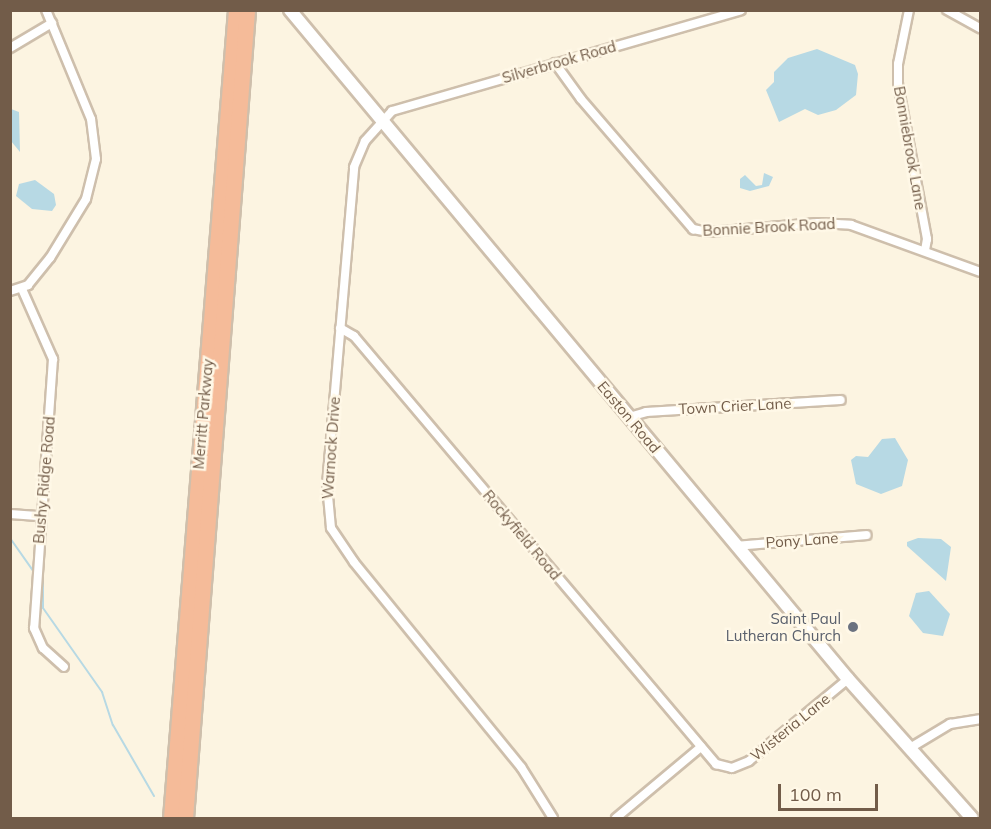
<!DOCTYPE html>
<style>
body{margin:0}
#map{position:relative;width:991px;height:829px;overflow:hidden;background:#fcf4e1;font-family:Mulish,sans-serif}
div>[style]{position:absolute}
.water>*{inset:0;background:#b7d9e4}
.stream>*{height:2px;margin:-1px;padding:0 1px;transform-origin:1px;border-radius:1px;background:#b7d9e4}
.roads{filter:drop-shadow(2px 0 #cebfac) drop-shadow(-2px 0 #cebfac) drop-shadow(0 2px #cebfac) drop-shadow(0 -2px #cebfac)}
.street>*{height:8px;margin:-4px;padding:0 4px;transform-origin:4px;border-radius:4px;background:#fff}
.secondary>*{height:12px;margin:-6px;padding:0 6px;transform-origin:6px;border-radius:6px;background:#fff}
.highway>*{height:15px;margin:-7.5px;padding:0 7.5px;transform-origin:7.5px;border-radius:7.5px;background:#f5bb99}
.dots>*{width:16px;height:16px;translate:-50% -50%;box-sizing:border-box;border:3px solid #fff8e7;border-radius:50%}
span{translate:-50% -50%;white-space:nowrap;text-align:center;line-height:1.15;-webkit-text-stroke:5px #fff8e7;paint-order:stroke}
.street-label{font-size:15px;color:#725c49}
.worship-label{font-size:15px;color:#5b616d}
.right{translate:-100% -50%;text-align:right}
.frame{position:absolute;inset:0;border:12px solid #725c49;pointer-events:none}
.scale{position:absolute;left:778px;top:784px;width:100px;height:27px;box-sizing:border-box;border:3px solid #725c49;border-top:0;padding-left:8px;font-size:18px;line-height:21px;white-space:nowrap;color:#725c49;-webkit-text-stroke:4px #fff8e7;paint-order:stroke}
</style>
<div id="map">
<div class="water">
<i style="clip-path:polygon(817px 49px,855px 65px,858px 74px,856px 95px,836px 110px,818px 115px,805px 109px,779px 122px,766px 90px,774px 82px,774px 72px,788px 58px)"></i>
<i style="clip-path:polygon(11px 109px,19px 112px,20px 152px,11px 141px)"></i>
<i style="clip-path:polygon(764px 173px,773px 177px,769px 186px,750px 191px,740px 188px,740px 179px,745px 175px,756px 186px,762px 185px)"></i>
<i style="clip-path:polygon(35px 180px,54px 194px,56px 205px,52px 211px,32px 209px,16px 196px,19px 184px)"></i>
<i style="clip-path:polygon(895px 438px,908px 460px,902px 486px,881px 494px,856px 484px,851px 460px,856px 456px,868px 457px,882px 439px)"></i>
<i style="clip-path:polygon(918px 538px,941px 539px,951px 547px,946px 581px,907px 546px,907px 542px)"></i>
<i style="clip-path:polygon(929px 591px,950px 614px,943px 636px,923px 633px,909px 616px,916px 593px)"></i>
</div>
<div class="stream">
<i style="left:10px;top:538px;width:42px;rotate:54.8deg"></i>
<i style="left:43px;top:578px;width:30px;rotate:90deg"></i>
<i style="left:43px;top:608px;width:103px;rotate:54.9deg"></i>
<i style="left:102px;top:692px;width:35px;rotate:72deg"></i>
<i style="left:113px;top:725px;width:82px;rotate:60deg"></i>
</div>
<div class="roads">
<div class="street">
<i style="left:909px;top:10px;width:55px;rotate:101.5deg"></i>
<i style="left:898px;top:64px;width:20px;rotate:90deg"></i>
<i style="left:898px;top:84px;width:158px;rotate:79.4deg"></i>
<i style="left:927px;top:239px;width:11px;rotate:100deg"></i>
<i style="left:947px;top:10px;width:38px;rotate:29deg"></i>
<i style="left:10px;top:48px;width:49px;rotate:-30.8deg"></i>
<i style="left:555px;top:63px;width:44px;rotate:54.2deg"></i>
<i style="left:581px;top:99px;width:172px;rotate:49.3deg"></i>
<i style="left:693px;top:229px;width:16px;rotate:11deg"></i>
<i style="left:709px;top:232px;width:109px;rotate:-4.7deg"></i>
<i style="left:818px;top:223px;width:33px;rotate:3deg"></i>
<i style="left:851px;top:225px;width:137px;rotate:20deg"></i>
<i style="left:22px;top:289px;width:77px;rotate:66.1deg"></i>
<i style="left:53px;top:359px;width:270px;rotate:94deg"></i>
<i style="left:34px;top:628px;width:22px;rotate:66deg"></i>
<i style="left:43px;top:648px;width:28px;rotate:42deg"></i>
<i style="left:10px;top:291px;width:19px;rotate:-18deg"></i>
<i style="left:28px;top:285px;width:35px;rotate:-51deg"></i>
<i style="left:50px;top:258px;width:69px;rotate:-58.6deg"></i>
<i style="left:86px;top:199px;width:41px;rotate:-76deg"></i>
<i style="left:96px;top:159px;width:40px;rotate:-97.1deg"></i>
<i style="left:91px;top:119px;width:118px;rotate:-112.4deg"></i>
<i style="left:340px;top:328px;width:16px;rotate:30deg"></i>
<i style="left:354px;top:336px;width:561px;rotate:49.78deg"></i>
<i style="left:716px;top:764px;width:16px;rotate:14deg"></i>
<i style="left:732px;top:768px;width:18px;rotate:-22deg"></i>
<i style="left:749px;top:761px;width:129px;rotate:-39.6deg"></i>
<i style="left:629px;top:417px;width:18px;rotate:-16deg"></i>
<i style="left:646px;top:412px;width:195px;rotate:-3.5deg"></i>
<i style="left:10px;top:514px;width:31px;rotate:4deg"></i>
<i style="left:736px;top:546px;width:131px;rotate:-4.8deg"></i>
<i style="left:910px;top:748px;width:47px;rotate:-31deg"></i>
<i style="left:950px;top:724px;width:30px;rotate:-9deg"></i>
<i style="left:553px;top:818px;width:60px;rotate:-122.1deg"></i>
<i style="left:521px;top:767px;width:264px;rotate:-129.2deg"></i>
<i style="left:354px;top:562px;width:41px;rotate:-124.1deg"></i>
<i style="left:331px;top:528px;width:43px;rotate:-95.3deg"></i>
<i style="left:327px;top:485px;width:319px;rotate:-85.1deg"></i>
<i style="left:354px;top:167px;width:28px;rotate:-67deg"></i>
<i style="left:365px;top:141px;width:40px;rotate:-48deg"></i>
<i style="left:392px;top:111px;width:363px;rotate:-16.1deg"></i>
<i style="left:616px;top:818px;width:111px;rotate:-39.9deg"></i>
</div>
<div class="secondary">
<i style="left:290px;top:10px;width:871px;rotate:50.17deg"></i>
<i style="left:848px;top:679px;width:186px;rotate:48.3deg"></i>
</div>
<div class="highway">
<i style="left:171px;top:818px;width:811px;rotate:-85.4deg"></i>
<i style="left:185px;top:818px;width:810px;rotate:-85.61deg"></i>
</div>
</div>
<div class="dots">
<i style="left:853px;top:627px;background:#6b7280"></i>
</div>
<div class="street-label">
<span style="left:559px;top:62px;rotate:-16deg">Silverbrook Road</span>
<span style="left:910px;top:148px;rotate:80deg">Bonniebrook Lane</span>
<span style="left:769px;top:227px;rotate:-3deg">Bonnie Brook Road</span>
<span style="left:735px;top:406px;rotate:-3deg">Town Crier Lane</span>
<span style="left:203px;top:414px;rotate:-85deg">Merritt Parkway</span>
<span style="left:629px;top:417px;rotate:50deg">Easton Road</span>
<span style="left:331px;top:448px;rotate:-86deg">Warnock Drive</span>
<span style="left:44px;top:480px;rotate:-85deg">Bushy Ridge Road</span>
<span style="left:522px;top:535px;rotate:50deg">Rockyfield Road</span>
<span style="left:802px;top:540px;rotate:-4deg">Pony Lane</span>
<span style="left:790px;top:727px;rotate:-39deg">Wisteria Lane</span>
</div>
<div class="worship-label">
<span class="right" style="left:841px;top:627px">Saint Paul<br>Lutheran Church</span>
</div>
<div class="frame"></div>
<div class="scale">100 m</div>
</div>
